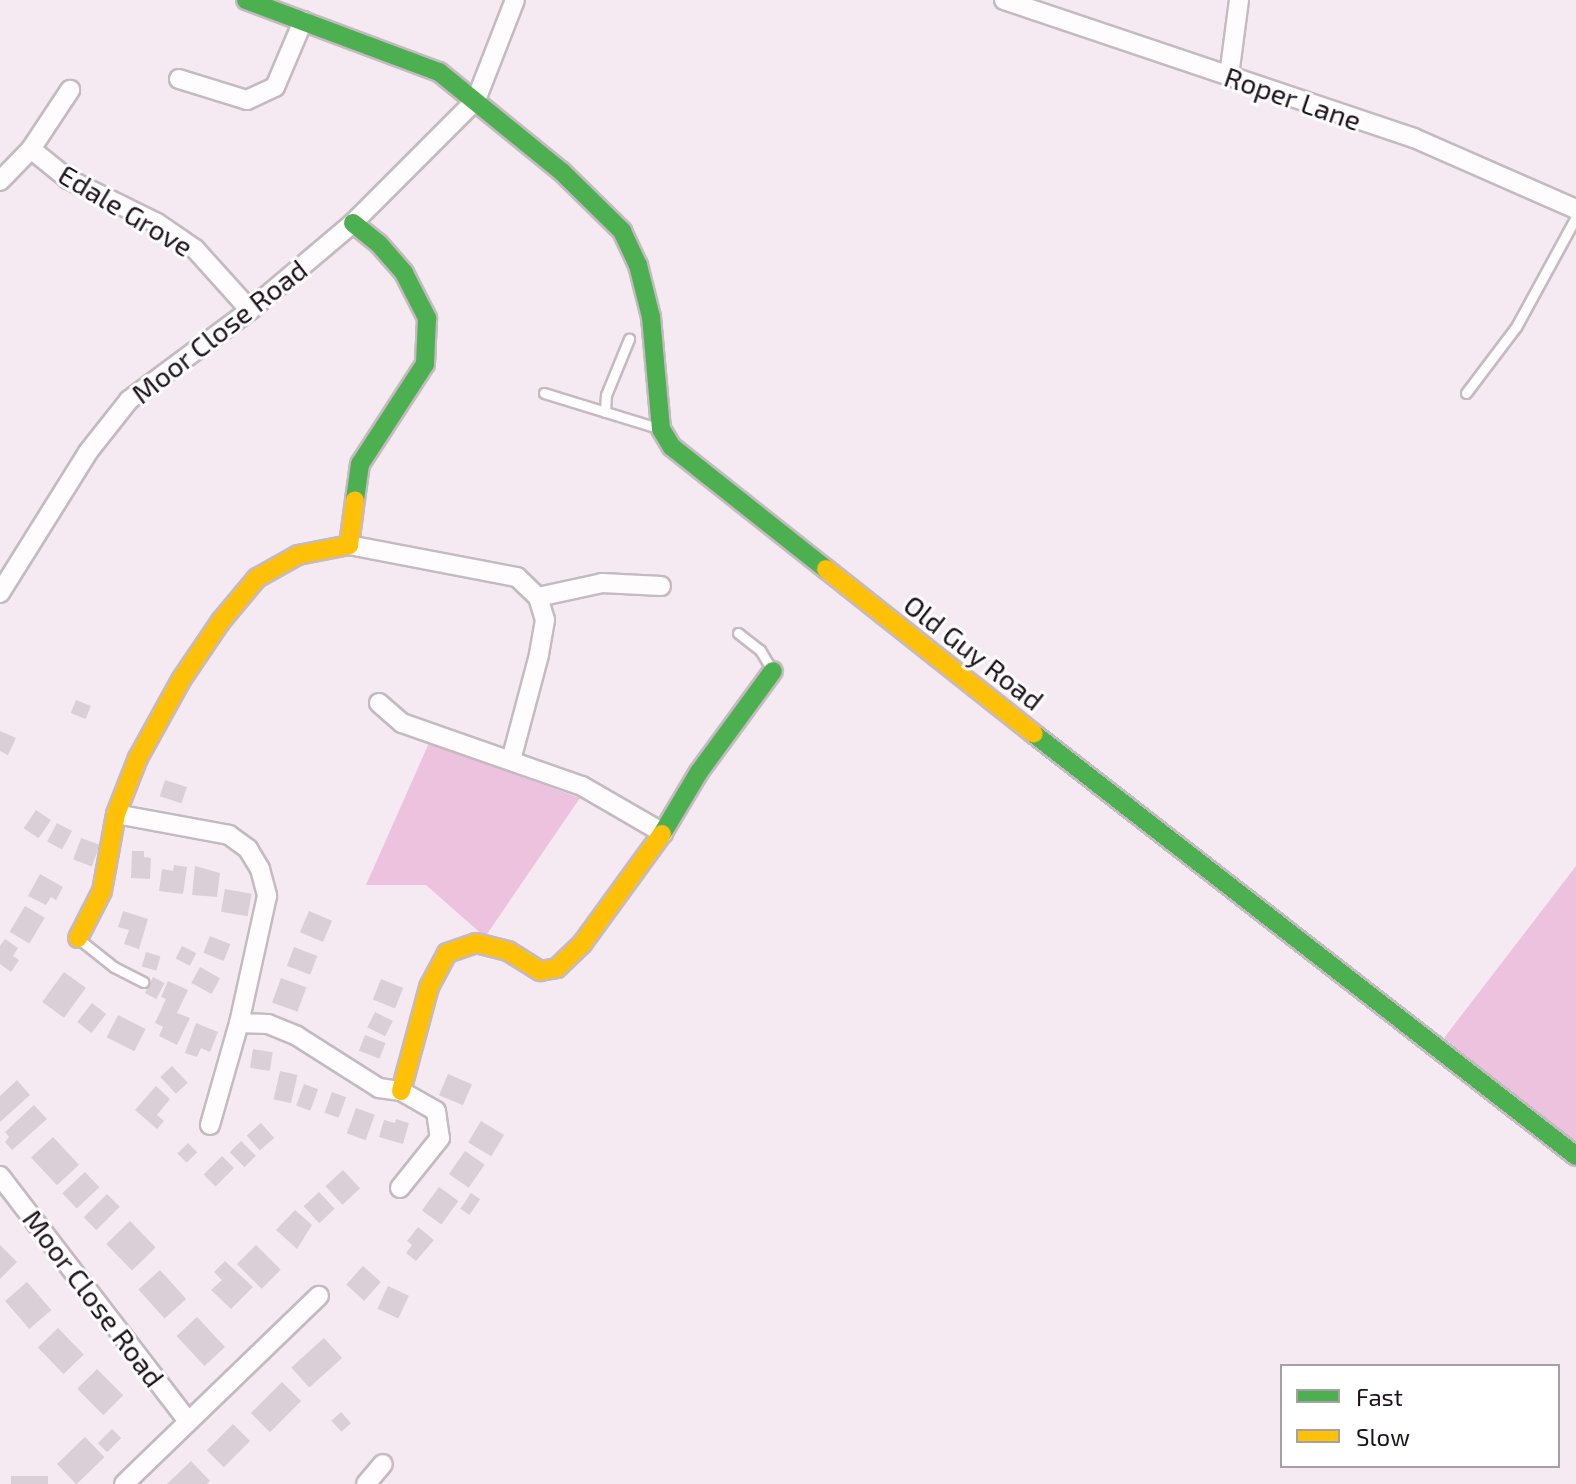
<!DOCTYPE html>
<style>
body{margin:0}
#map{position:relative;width:1576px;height:1484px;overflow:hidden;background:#f6eaf2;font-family:"Exo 2",sans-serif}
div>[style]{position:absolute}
.green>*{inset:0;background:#ecc2df}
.building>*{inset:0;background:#dacfd6;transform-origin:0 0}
.roads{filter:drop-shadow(2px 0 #c5bac1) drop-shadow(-2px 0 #c5bac1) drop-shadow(0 2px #c5bac1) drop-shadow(0 -2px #c5bac1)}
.lane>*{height:9px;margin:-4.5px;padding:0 4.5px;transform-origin:4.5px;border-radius:4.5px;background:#fefcfd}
.street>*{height:18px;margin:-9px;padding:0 9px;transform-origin:9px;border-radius:9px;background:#fefcfd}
.fast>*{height:18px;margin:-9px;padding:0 9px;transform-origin:9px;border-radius:9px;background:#4caf50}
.slow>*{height:18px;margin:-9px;padding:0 9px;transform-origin:9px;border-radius:9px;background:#ffc107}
span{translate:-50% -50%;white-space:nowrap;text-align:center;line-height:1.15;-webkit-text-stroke:6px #fff;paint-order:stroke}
.street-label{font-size:28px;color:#1c1119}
.legend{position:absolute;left:1280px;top:1364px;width:280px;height:104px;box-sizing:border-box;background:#fff;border:2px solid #a4a0a3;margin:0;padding:10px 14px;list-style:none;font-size:24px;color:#1c1119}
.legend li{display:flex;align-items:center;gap:16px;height:40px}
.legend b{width:40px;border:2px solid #a4a0a3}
</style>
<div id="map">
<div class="green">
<i style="clip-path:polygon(429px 743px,580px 798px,485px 937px,426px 885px,366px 885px)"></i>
<i style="clip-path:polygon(1576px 866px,1576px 1143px,1444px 1038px)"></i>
</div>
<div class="building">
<i style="left:76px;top:700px;width:16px;height:14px;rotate:22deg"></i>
<i style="clip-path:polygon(0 731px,16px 738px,8px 755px,0 751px)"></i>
<i style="left:165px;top:780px;width:23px;height:17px;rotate:18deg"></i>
<i style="left:36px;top:810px;width:18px;height:22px;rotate:34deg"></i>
<i style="left:57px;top:823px;width:17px;height:21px;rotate:28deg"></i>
<i style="left:81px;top:838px;width:20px;height:23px;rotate:20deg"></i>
<i style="clip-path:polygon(132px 851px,144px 851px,144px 857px,151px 858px,150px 879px,131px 878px)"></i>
<i style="clip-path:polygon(174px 865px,187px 867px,183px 894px,159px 891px,162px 869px,173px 871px)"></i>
<i style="clip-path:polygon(195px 866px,220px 873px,217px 897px,192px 895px)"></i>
<i style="clip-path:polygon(40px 874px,63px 887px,56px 900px,51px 897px,46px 905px,28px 896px)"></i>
<i style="left:225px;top:889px;width:27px;height:23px;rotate:10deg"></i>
<i style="left:25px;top:906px;width:23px;height:30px;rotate:31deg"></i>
<i style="clip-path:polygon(123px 911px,148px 919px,139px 949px,124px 944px,129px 930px,118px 927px)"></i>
<i style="left:309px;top:911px;width:25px;height:23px;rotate:23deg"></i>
<i style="left:210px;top:936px;width:22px;height:18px;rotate:22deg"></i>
<i style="clip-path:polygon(5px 939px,18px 948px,13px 956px,19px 960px,11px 972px,0 964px,0 946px)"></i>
<i style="left:182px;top:946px;width:16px;height:14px;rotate:27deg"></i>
<i style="left:294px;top:947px;width:25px;height:20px;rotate:21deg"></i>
<i style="left:146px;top:952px;width:15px;height:15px;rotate:16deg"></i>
<i style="left:200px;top:967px;width:23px;height:18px;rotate:29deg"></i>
<i style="left:64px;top:972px;width:27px;height:37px;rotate:36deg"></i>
<i style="left:153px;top:977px;width:13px;height:18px;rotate:27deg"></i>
<i style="left:281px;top:978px;width:27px;height:26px;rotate:20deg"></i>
<i style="left:381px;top:979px;width:24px;height:22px;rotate:22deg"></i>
<i style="clip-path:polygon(168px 981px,188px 990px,177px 1013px,190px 1018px,177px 1045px,159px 1036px,163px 1027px,155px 1023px,166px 999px,161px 997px)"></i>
<i style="left:92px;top:1003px;width:18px;height:24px;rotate:38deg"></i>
<i style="left:375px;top:1012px;width:20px;height:17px;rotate:27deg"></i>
<i style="left:118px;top:1015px;width:31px;height:25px;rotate:27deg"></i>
<i style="clip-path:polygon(196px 1023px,218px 1032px,210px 1052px,201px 1048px,197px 1057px,185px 1053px)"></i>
<i style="left:365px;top:1035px;width:22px;height:17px;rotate:21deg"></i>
<i style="left:253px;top:1049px;width:20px;height:19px;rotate:9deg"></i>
<i style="left:172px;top:1066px;width:23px;height:16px;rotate:47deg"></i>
<i style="left:280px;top:1071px;width:18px;height:29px;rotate:13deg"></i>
<i style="left:448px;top:1074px;width:26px;height:23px;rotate:23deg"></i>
<i style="clip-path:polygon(17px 1080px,30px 1095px,0 1122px,0 1096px)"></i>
<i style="left:304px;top:1084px;width:15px;height:23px;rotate:20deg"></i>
<i style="clip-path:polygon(156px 1086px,170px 1099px,157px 1115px,164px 1121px,157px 1129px,135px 1110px)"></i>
<i style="left:332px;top:1092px;width:15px;height:22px;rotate:20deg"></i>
<i style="clip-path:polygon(34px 1105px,47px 1119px,12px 1150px,5px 1142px,9px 1137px,5px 1132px)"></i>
<i style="left:356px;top:1108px;width:20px;height:27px;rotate:20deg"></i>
<i style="clip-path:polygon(396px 1119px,409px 1123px,403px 1144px,379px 1137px,384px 1120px,395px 1123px)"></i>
<i style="left:481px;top:1121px;width:27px;height:25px;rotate:31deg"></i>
<i style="left:261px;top:1123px;width:20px;height:19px;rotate:49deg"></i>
<i style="left:53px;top:1137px;width:38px;height:30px;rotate:47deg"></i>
<i style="left:241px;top:1141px;width:21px;height:16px;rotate:45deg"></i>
<i style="left:188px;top:1143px;width:13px;height:15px;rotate:45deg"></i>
<i style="left:465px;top:1151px;width:24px;height:28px;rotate:35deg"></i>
<i style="left:222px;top:1156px;width:17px;height:26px;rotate:45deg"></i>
<i style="left:343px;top:1170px;width:25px;height:24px;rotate:47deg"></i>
<i style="left:85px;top:1172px;width:21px;height:31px;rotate:47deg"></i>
<i style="left:439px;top:1187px;width:24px;height:29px;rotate:36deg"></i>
<i style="left:319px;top:1192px;width:23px;height:21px;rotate:47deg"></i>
<i style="left:471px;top:1193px;width:11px;height:19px;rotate:34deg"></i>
<i style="left:107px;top:1194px;width:18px;height:33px;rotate:45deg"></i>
<i style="clip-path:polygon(295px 1210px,312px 1225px,297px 1249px,276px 1230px)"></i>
<i style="left:130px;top:1221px;width:37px;height:33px;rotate:46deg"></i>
<i style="clip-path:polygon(418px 1227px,434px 1240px,416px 1261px,406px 1253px,412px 1245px,407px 1241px)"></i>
<i style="clip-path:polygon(0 1245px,17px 1262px,0 1279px)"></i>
<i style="left:256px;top:1245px;width:35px;height:27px;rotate:45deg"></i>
<i style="clip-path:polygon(225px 1261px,253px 1287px,231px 1309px,211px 1290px,222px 1280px,214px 1272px)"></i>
<i style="left:363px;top:1266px;width:24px;height:25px;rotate:42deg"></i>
<i style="left:160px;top:1270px;width:39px;height:29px;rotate:48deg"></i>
<i style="left:27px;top:1282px;width:37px;height:29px;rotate:49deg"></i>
<i style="left:388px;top:1286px;width:23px;height:25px;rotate:25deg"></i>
<i style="left:197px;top:1317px;width:41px;height:28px;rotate:47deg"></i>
<i style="left:58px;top:1328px;width:37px;height:28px;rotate:46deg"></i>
<i style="left:324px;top:1338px;width:27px;height:44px;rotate:48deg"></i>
<i style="left:97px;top:1369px;width:37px;height:28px;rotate:45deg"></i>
<i style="left:282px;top:1382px;width:27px;height:44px;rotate:45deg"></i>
<i style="left:341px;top:1412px;width:15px;height:13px;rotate:48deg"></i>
<i style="left:233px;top:1424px;width:24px;height:37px;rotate:45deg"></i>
<i style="left:112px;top:1429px;width:13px;height:20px;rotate:45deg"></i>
<i style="left:85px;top:1437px;width:28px;height:39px;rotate:46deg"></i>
<i style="clip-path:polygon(191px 1461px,210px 1481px,207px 1484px,167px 1484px)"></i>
<i style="left:11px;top:1476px;width:37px;height:8px"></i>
</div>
<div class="roads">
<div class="lane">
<i style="left:544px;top:393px;width:119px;rotate:17.1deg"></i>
<i style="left:1466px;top:393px;width:83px;rotate:-52.9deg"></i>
<i style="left:1516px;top:327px;width:125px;rotate:-61.4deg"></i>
<i style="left:605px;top:412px;width:17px;rotate:-87deg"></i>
<i style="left:606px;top:395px;width:61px;rotate:-67.7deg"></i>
<i style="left:738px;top:633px;width:28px;rotate:38deg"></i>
<i style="left:760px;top:650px;width:21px;rotate:59deg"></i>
<i style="left:80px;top:940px;width:43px;rotate:38.5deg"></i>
<i style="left:114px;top:967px;width:33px;rotate:27deg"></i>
</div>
<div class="street">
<i style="left:1004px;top:0;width:433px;rotate:18.6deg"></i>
<i style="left:1414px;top:138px;width:177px;rotate:23.7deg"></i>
<i style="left:1229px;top:76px;width:77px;rotate:-82.5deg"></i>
<i style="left:179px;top:79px;width:71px;rotate:17.2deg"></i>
<i style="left:247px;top:100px;width:31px;rotate:-25deg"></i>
<i style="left:275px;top:87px;width:72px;rotate:-67deg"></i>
<i style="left:31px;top:149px;width:48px;rotate:39deg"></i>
<i style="left:68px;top:179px;width:99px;rotate:26.3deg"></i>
<i style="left:157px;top:223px;width:46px;rotate:34.4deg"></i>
<i style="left:195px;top:249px;width:82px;rotate:48deg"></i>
<i style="left:0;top:181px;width:45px;rotate:-45.9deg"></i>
<i style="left:31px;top:149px;width:71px;rotate:-56.5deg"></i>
<i style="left:349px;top:545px;width:171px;rotate:10.8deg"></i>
<i style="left:517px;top:577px;width:29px;rotate:44deg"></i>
<i style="left:538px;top:597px;width:24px;rotate:73deg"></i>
<i style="left:545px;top:620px;width:36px;rotate:100deg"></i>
<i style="left:539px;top:655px;width:109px;rotate:104.9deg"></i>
<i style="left:0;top:593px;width:166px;rotate:-58deg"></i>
<i style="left:88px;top:452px;width:66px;rotate:-51.7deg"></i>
<i style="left:129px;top:400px;width:151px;rotate:-36.6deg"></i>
<i style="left:250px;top:310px;width:135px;rotate:-40.2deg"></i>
<i style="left:353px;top:223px;width:174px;rotate:-45deg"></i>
<i style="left:476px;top:100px;width:107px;rotate:-68.7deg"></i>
<i style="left:538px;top:597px;width:66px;rotate:-12.3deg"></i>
<i style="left:602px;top:583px;width:59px;rotate:2.9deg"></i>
<i style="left:379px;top:703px;width:30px;rotate:41deg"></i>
<i style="left:402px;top:723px;width:191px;rotate:19.3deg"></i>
<i style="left:582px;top:786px;width:94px;rotate:30.1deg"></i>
<i style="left:116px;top:814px;width:115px;rotate:10.5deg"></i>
<i style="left:229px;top:835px;width:24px;rotate:36deg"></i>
<i style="left:248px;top:849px;width:23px;rotate:59deg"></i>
<i style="left:260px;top:869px;width:28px;rotate:75deg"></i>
<i style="left:267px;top:896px;width:130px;rotate:102.4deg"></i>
<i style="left:239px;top:1023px;width:106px;rotate:105.9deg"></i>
<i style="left:239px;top:1023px;width:29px;rotate:2deg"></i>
<i style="left:268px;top:1024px;width:31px;rotate:22deg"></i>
<i style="left:297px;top:1036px;width:97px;rotate:32.4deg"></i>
<i style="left:379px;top:1088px;width:22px;rotate:8deg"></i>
<i style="left:401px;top:1091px;width:40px;rotate:29.7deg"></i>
<i style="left:436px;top:1111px;width:27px;rotate:82deg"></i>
<i style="left:440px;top:1138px;width:64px;rotate:128.7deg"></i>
<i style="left:0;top:1176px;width:309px;rotate:52.5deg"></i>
<i style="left:124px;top:1484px;width:271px;rotate:-44deg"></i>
<i style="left:366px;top:1484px;width:26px;rotate:-50deg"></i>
</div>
<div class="fast">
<i style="left:246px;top:0;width:206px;rotate:20.5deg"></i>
<i style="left:439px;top:72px;width:157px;rotate:39.1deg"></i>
<i style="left:561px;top:171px;width:86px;rotate:44.5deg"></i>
<i style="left:622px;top:231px;width:38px;rotate:65deg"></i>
<i style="left:638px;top:265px;width:54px;rotate:76deg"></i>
<i style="left:651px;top:317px;width:112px;rotate:84.9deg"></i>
<i style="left:661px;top:429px;width:21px;rotate:59deg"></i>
<i style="left:672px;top:447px;width:196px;rotate:38.4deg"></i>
<i style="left:353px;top:223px;width:33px;rotate:39deg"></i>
<i style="left:379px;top:244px;width:38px;rotate:49deg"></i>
<i style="left:404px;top:273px;width:51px;rotate:62.9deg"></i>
<i style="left:427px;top:318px;width:46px;rotate:92.5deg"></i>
<i style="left:425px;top:364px;width:119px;rotate:123deg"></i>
<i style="left:360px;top:464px;width:36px;rotate:98deg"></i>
<i style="left:1034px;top:734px;width:687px;rotate:37.9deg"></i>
<i style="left:662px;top:834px;width:72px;rotate:-59.2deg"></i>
<i style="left:699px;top:772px;width:125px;rotate:-53.8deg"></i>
</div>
<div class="slow">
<i style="left:826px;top:569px;width:265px;rotate:38.4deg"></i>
<i style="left:78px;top:938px;width:53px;rotate:-62.9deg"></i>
<i style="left:102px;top:891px;width:78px;rotate:-79.7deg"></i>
<i style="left:116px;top:814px;width:60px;rotate:-68.6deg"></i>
<i style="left:138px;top:758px;width:89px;rotate:-61.1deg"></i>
<i style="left:181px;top:680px;width:71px;rotate:-55.9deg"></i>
<i style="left:221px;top:621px;width:56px;rotate:-50.1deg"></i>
<i style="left:257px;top:578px;width:47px;rotate:-29.3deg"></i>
<i style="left:298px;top:555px;width:52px;rotate:-11.1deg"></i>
<i style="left:349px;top:545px;width:45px;rotate:-82.4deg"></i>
<i style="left:401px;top:1091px;width:108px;rotate:-74.9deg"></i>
<i style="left:429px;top:987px;width:38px;rotate:-62deg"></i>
<i style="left:447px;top:953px;width:31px;rotate:-19deg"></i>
<i style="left:476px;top:943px;width:33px;rotate:14deg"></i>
<i style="left:508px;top:951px;width:38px;rotate:32deg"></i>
<i style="left:540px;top:971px;width:17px;rotate:-10deg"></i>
<i style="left:557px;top:968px;width:35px;rotate:-44deg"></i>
<i style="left:582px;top:944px;width:136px;rotate:-54deg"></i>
</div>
</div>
<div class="street-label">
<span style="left:1293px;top:98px;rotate:19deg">Roper Lane</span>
<span style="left:126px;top:210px;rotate:31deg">Edale Grove</span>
<span style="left:219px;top:331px;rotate:-38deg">Moor Close Road</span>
<span style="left:974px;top:652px;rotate:38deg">Old Guy Road</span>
<span style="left:94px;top:1298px;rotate:53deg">Moor Close Road</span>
</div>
<ul class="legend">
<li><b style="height:10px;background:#4caf50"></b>Fast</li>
<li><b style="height:10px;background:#ffc107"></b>Slow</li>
</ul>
</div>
